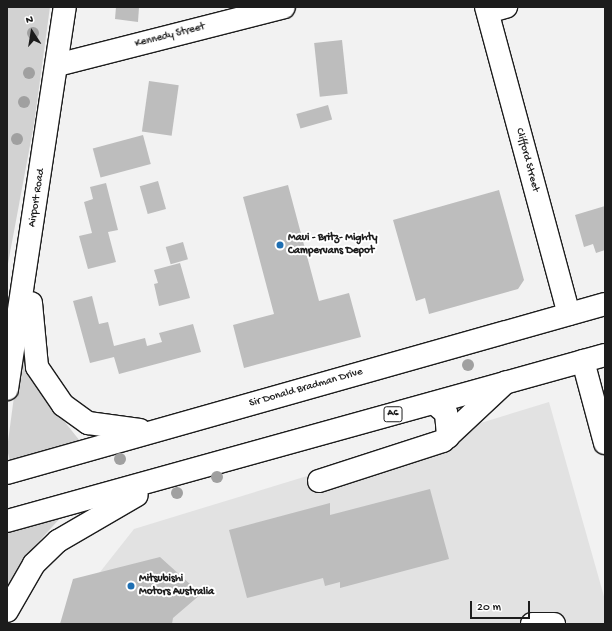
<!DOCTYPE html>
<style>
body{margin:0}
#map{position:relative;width:612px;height:631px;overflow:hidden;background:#f2f2f2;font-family:"Gochi Hand",sans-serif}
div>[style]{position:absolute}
.built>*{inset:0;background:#e2e2e2}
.green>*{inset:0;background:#d2d2d2}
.building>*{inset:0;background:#bdbdbd;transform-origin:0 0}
.roads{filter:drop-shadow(1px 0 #1c1c1c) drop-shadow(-1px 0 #1c1c1c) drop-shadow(0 1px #1c1c1c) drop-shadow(0 -1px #1c1c1c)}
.minor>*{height:22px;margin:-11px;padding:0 11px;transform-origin:11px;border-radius:11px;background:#fff}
.major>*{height:22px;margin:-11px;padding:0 11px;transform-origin:11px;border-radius:11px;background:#fff}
.trees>*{width:12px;height:12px;margin:-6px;border-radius:50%;background:#a0a0a0}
.dots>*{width:11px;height:11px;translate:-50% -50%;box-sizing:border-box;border:2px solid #fff;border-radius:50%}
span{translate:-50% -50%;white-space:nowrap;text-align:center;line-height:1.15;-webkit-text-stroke:4px #fff;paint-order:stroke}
.shield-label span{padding:1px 3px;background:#fff;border:1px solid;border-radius:3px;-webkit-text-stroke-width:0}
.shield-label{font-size:10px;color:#1c1c1c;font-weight:700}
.street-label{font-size:11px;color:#1c1c1c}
.poi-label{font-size:11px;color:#1c1c1c;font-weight:700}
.left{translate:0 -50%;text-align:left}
.frame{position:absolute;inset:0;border:8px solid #1c1c1c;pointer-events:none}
.north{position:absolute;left:12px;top:12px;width:40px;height:40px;-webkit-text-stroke:3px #fff;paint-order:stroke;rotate:348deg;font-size:11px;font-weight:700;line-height:16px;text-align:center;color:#1c1c1c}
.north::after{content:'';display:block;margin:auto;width:14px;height:18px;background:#1c1c1c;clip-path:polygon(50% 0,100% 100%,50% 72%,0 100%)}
.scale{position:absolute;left:470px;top:601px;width:60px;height:18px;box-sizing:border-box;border:2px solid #1c1c1c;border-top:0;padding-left:5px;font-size:12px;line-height:14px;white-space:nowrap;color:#1c1c1c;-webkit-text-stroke:3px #fff;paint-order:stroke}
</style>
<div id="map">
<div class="built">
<i style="clip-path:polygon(549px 402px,605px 600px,605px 624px,59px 624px,134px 529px)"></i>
</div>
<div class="green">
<i style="clip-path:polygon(7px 7px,50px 7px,34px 124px,7px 269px)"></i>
<i style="clip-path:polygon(23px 362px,36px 386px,80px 441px,10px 461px,7px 449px,15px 389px,20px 363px)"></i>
<i style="clip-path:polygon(62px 516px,33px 548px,7px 586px,7px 528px)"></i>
</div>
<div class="building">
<i style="clip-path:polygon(116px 7px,139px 7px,138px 22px,115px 19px)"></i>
<i style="left:342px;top:40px;width:54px;height:28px;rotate:84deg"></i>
<i style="left:149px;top:81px;width:30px;height:51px;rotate:8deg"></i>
<i style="left:328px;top:105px;width:15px;height:33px;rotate:74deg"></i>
<i style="left:143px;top:135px;width:30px;height:52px;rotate:75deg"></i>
<i style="left:158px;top:181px;width:29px;height:19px;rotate:74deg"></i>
<i style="clip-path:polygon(106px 183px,118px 230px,108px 232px,116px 262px,88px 269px,79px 236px,92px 233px,84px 202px,93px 199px,90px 187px)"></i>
<i style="clip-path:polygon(288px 185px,319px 301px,349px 293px,361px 337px,244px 368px,233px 325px,274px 314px,243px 197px)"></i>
<i style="clip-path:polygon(499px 190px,524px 280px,518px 289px,429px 314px,425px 298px,416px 301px,393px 220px)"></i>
<i style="clip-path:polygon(605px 206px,605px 250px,596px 253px,593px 244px,584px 247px,575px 215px)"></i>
<i style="left:183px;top:242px;width:18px;height:18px;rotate:74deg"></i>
<i style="clip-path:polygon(180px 263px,190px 298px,159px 306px,154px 284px,158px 283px,154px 270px)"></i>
<i style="clip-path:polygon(92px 296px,99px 324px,108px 322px,114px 346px,145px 338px,147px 346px,162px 342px,159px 333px,193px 324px,201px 352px,119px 374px,114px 357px,90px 363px,73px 301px)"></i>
<i style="clip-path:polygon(430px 489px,449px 559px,340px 588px,340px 582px,325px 586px,323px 578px,247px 598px,229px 530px,330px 503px,330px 515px)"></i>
<i style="clip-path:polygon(160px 557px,201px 594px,173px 618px,172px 624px,60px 624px,73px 579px)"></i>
</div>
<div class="roads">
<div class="minor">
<i style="left:486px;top:7px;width:318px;rotate:74.9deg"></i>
<i style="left:488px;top:12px;width:19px;rotate:-16deg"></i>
<i style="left:57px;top:65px;width:234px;rotate:-14.3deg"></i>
<i style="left:583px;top:361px;width:85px;rotate:75deg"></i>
<i style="left:434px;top:403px;width:16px;rotate:40deg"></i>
<i style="left:446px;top:413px;width:24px;rotate:85deg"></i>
<i style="left:319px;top:481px;width:130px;rotate:-17.9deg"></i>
<i style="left:443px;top:441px;width:86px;rotate:-43.1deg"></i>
<i style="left:532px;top:624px;width:22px"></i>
</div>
<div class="major">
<i style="left:31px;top:303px;width:64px;rotate:84.6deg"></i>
<i style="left:37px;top:367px;width:46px;rotate:55.6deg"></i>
<i style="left:63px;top:405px;width:31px;rotate:36deg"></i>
<i style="left:88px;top:423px;width:52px;rotate:7.7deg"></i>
<i style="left:7px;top:389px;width:386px;rotate:-81.4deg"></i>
<i style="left:7px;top:473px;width:621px;rotate:-15.78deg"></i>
<i style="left:7px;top:521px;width:621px;rotate:-15.51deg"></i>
<i style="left:7px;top:611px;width:54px;rotate:-60.1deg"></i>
<i style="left:34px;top:564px;width:33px;rotate:-44deg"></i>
<i style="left:58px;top:541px;width:91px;rotate:-30.2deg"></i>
</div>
</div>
<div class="trees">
<i style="left:33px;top:33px"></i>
<i style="left:29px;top:73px"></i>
<i style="left:24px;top:102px"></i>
<i style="left:17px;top:139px"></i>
<i style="left:468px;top:365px"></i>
<i style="left:120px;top:459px"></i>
<i style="left:217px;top:477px"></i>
<i style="left:177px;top:493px"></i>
</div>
<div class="dots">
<i style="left:280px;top:245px;background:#1f6fb2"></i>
<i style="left:131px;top:586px;background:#1f6fb2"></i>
</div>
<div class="shield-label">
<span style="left:393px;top:414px">A6</span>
</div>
<div class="street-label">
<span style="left:170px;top:36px;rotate:-14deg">Kennedy Street</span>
<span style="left:527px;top:160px;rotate:75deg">Clifford Street</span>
<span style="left:37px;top:198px;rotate:-81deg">Airport Road</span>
<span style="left:306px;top:388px;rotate:-16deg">Sir Donald Bradman Drive</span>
</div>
<div class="poi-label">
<span class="left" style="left:288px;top:245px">Maui - Britz- Mighty<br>Campervans Depot</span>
<span class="left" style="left:139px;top:586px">Mitsubishi<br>Motors Australia</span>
</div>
<div class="frame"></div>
<div class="north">N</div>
<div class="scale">20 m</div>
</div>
